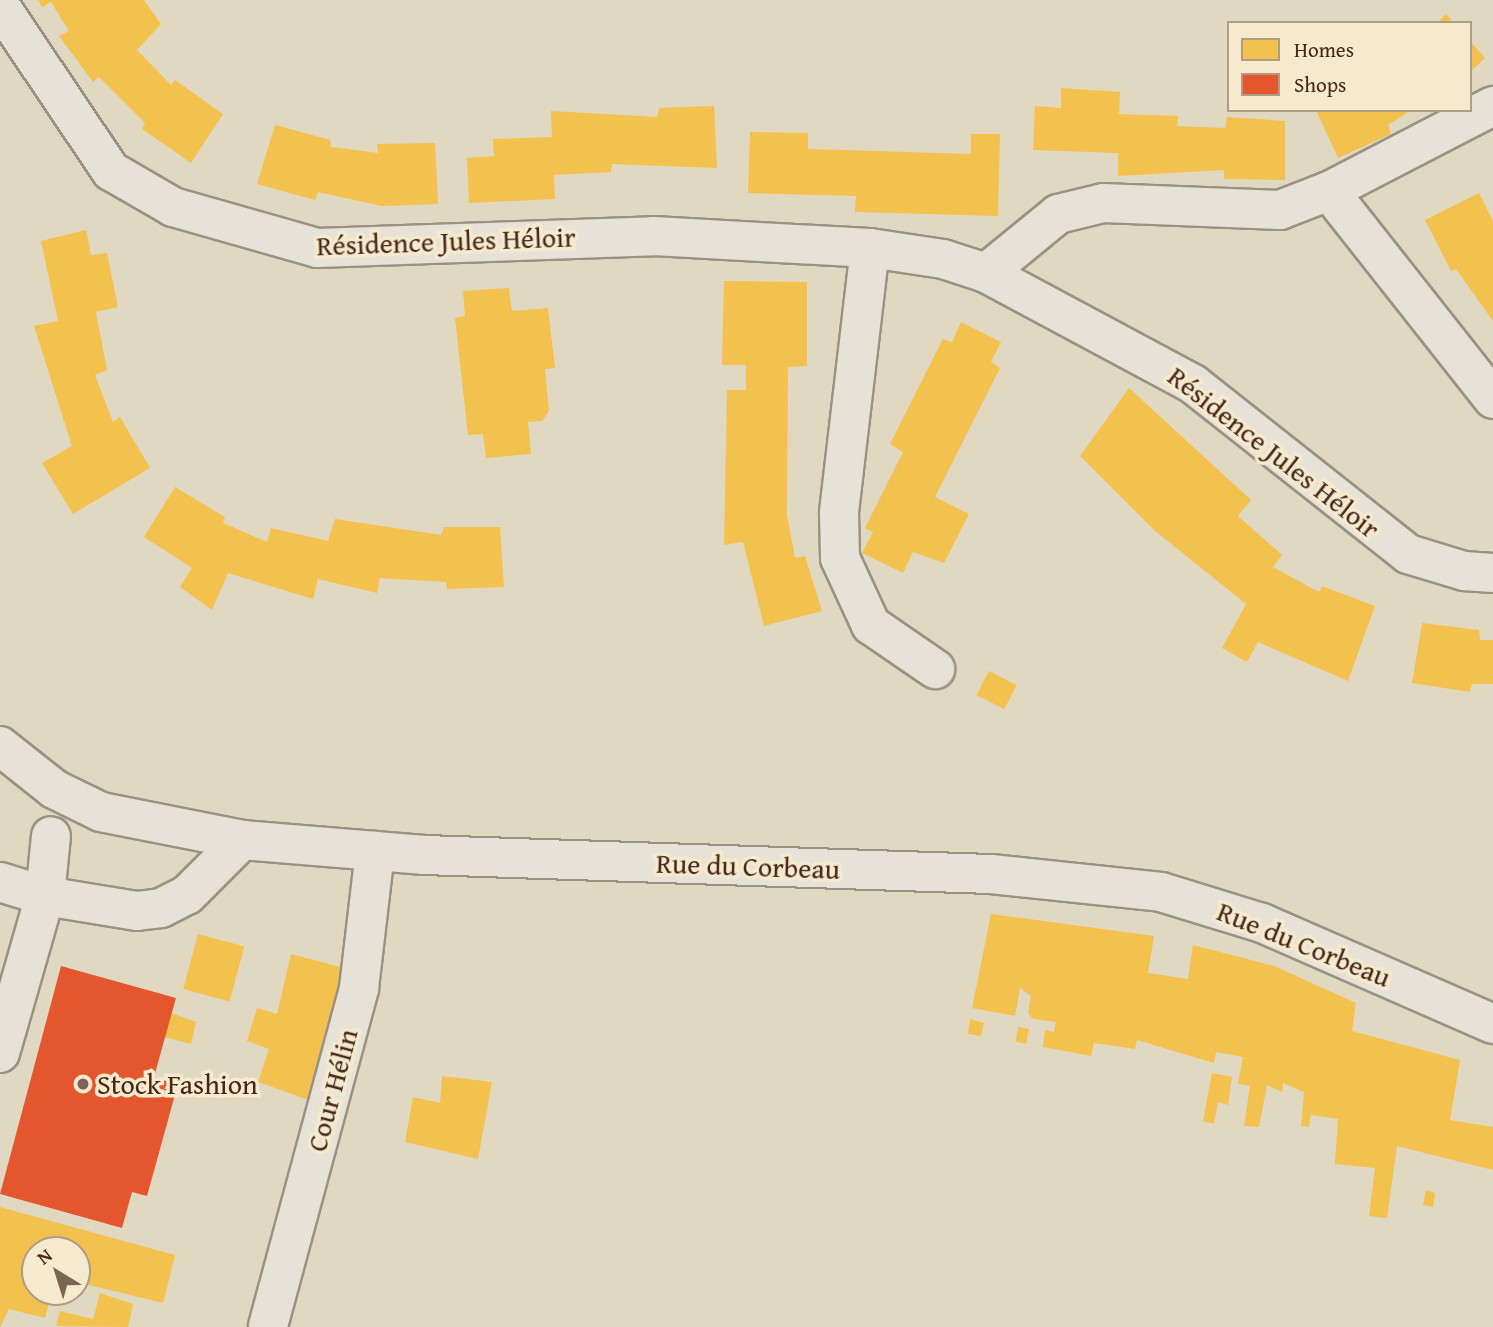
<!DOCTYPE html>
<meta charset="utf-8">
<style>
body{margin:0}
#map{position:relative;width:1493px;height:1327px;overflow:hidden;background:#e1d8c1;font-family:"Gentium Book Plus",serif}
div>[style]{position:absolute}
.homes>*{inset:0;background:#f2c14e;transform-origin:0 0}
.shops>*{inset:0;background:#e4572e}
.roads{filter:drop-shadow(2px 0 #9a9183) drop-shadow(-2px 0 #9a9183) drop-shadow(0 2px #9a9183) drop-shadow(0 -2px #9a9183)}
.minor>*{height:38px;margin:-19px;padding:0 19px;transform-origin:19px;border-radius:19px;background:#e7e2d7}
.dots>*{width:19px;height:19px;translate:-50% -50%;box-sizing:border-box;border:4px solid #f5eace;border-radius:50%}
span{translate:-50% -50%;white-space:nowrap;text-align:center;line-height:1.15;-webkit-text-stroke:7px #f5eace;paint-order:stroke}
.street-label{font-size:28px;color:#452619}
.poi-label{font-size:28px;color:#452619}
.left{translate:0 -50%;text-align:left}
.legend{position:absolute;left:1227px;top:21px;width:245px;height:91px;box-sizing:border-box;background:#f5eace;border:2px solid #af9c86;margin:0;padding:9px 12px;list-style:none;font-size:21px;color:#452619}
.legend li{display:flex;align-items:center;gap:14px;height:35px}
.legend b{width:35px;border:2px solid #af9c86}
.north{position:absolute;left:21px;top:1236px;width:70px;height:70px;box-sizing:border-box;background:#f5eace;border:2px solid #af9c86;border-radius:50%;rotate:322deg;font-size:19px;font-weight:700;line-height:28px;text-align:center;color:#452619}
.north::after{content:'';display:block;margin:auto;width:24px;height:32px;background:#7c6454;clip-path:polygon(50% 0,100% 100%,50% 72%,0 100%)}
</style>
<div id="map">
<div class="homes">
<i style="clip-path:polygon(38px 0,144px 0,161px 24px,137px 50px,171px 85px,175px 80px,223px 114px,191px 163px,142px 129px,145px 123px,99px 77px,93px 82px,59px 36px,69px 31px,51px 2px,42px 7px)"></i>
<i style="clip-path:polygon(1446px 14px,1454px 23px,1437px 23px)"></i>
<i style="clip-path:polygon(1470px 41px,1485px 58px,1470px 72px)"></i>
<i style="clip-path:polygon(1061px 88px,1120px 92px,1119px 114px,1178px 116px,1177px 126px,1225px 128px,1227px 117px,1285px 121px,1285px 180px,1224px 179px,1224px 170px,1118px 176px,1118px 153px,1033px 150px,1035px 106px,1061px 108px)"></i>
<i style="clip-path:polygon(714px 106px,717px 168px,612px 164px,611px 172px,554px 175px,555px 199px,469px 203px,467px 158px,494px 156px,493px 139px,552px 137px,551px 111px,657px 117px,659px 108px)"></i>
<i style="clip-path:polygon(1316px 110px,1411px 110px,1388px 125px,1391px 134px,1338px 158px)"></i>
<i style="clip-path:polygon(275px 125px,330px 140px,331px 147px,378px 153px,377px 144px,435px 143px,438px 204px,382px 206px,318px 192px,315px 200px,257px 184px)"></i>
<i style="clip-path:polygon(750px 132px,808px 133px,808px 149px,971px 154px,971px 134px,1000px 134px,998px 216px,855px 212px,856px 196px,748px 193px)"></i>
<i style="clip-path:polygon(1479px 193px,1493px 221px,1493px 321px,1456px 269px,1451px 271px,1425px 220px)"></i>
<i style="clip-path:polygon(86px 230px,91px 255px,107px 253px,118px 307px,96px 312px,107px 370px,95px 375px,113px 422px,120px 417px,150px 468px,73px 514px,42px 463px,72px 446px,34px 326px,58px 321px,41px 241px)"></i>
<i style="clip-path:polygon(724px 281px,807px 282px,807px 366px,788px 367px,787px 515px,795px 558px,805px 556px,822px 611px,764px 626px,743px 542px,724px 545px,727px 390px,746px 390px,746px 365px,722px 365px)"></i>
<i style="clip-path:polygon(509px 288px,512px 311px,548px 308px,555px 368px,545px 369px,549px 411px,542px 421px,528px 422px,531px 454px,486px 458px,483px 434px,468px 435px,455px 318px,465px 316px,463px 291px)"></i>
<i style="clip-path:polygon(961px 322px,1001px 342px,991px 362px,1000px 368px,935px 497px,969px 514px,944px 563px,913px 552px,903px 573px,862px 553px,873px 532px,865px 528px,903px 452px,890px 444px,943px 339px,952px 342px)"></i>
<i style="clip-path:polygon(1129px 388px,1251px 500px,1238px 516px,1282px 555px,1273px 567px,1319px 592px,1322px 586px,1375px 606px,1348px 681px,1258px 642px,1247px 662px,1222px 648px,1246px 604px,1154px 530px,1080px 456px)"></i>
<i style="clip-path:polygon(175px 487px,225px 517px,223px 523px,267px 542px,271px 528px,328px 541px,335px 519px,441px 535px,444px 527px,500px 527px,504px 587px,447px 589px,446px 582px,380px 578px,377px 593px,318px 579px,313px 599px,228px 573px,212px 610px,180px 587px,192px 568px,144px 537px)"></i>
<i style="clip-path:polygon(1422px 623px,1479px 630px,1480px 640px,1493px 640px,1493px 684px,1472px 684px,1470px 692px,1412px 683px)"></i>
<i style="left:989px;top:671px;width:31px;height:27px;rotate:27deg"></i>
<i style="clip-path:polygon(991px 914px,1154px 936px,1148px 973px,1188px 979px,1193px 945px,1274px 966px,1356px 1003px,1352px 1031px,1460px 1060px,1450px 1120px,1493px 1127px,1493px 1170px,1397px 1146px,1387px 1218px,1369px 1216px,1375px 1168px,1335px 1164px,1338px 1119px,1311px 1115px,1309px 1127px,1301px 1126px,1304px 1092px,1283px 1083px,1282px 1092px,1267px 1085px,1259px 1127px,1244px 1126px,1250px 1086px,1238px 1084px,1243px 1057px,1216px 1052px,1214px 1063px,1137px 1040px,1135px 1049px,1094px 1043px,1091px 1056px,1043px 1047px,1045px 1030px,1054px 1032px,1056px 1022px,1033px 1019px,1028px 1013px,1031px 996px,1020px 988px,1015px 1016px,972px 1008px)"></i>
<i style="left:198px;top:934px;width:48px;height:57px;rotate:15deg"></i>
<i style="clip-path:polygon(291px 954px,348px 969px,314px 1102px,258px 1082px,269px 1049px,247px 1041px,257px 1008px,277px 1014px)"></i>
<i style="clip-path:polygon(171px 1013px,196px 1022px,191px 1044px,164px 1037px)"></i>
<i style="clip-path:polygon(970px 1019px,984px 1023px,981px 1036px,968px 1034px)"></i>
<i style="left:1018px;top:1027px;width:11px;height:15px;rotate:10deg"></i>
<i style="clip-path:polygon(1212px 1073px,1232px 1077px,1228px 1105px,1218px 1102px,1214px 1124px,1203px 1121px)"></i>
<i style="clip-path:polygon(442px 1076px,492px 1082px,478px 1159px,405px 1142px,413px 1097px,440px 1103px)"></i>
<i style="clip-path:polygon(1426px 1190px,1435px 1193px,1433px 1207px,1423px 1205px)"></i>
<i style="clip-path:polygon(0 1207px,175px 1255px,163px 1303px,77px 1282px,77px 1250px,35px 1250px,35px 1292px,52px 1292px,45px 1318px,9px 1309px,0 1327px)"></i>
<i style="clip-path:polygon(100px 1293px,133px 1304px,128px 1327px,56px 1326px,60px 1311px,93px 1319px)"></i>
</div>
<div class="shops">
<i style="clip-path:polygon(61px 966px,176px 998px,154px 1077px,178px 1084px,147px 1196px,132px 1192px,122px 1228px,0 1194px)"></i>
</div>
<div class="roads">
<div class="minor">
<i style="left:0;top:6px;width:199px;rotate:56.1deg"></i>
<i style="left:111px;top:171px;width:72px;rotate:30.1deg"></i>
<i style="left:173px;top:207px;width:150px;rotate:15.9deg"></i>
<i style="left:317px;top:248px;width:337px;rotate:-2deg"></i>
<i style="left:654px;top:236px;width:216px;rotate:3.2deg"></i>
<i style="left:870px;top:248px;width:74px;rotate:8.6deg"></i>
<i style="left:943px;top:259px;width:45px;rotate:18deg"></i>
<i style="left:986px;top:273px;width:235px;rotate:28.2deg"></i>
<i style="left:1193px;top:384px;width:274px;rotate:38.3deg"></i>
<i style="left:1408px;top:554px;width:59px;rotate:16.9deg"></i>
<i style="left:1464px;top:571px;width:29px;rotate:4deg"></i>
<i style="left:1329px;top:191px;width:265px;rotate:51.7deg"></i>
<i style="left:870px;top:248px;width:267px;rotate:96.7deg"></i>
<i style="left:839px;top:513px;width:45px;rotate:88.7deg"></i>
<i style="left:840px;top:558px;width:74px;rotate:65.2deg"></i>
<i style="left:871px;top:625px;width:78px;rotate:34.5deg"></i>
<i style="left:986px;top:273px;width:93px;rotate:-39.3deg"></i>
<i style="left:1058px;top:214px;width:46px;rotate:-13.7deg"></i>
<i style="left:1103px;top:203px;width:177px;rotate:2.3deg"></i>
<i style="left:1280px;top:210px;width:53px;rotate:-21.2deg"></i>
<i style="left:1329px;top:191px;width:185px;rotate:-27.4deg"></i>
<i style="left:0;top:746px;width:69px;rotate:38.5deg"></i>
<i style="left:54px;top:789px;width:52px;rotate:26.1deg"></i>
<i style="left:101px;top:812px;width:144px;rotate:11.2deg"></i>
<i style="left:242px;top:840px;width:183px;rotate:4.7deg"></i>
<i style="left:424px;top:855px;width:567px;rotate:1.92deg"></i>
<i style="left:991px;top:874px;width:171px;rotate:6deg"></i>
<i style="left:1161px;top:892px;width:106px;rotate:17.1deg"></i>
<i style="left:1262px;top:923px;width:252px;rotate:23.6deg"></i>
<i style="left:0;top:882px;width:47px;rotate:17.3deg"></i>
<i style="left:45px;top:896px;width:93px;rotate:9.3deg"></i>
<i style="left:137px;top:911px;width:24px;rotate:-7deg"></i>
<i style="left:161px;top:908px;width:29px;rotate:-27deg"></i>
<i style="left:187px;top:895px;width:78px;rotate:-45deg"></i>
<i style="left:0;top:1053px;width:163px;rotate:-74deg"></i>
<i style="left:45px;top:896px;width:60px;rotate:-84.3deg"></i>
<i style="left:268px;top:1326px;width:350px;rotate:-74.9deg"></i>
<i style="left:359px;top:988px;width:138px;rotate:-83.3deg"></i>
</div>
</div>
<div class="dots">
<i style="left:83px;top:1084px;background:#7c6454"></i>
</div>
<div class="street-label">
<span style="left:446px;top:241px;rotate:-2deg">Résidence Jules Héloir</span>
<span style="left:1274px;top:452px;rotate:38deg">Résidence Jules Héloir</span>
<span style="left:748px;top:866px;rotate:2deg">Rue du Corbeau</span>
<span style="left:1304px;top:944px;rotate:22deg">Rue du Corbeau</span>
<span style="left:332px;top:1090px;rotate:-75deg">Cour Hélin</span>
</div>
<div class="poi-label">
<span class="left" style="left:97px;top:1084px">Stock Fashion</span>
</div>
<ul class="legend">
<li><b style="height:19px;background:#f2c14e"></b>Homes</li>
<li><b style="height:19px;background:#e4572e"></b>Shops</li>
</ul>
<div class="north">N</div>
</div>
